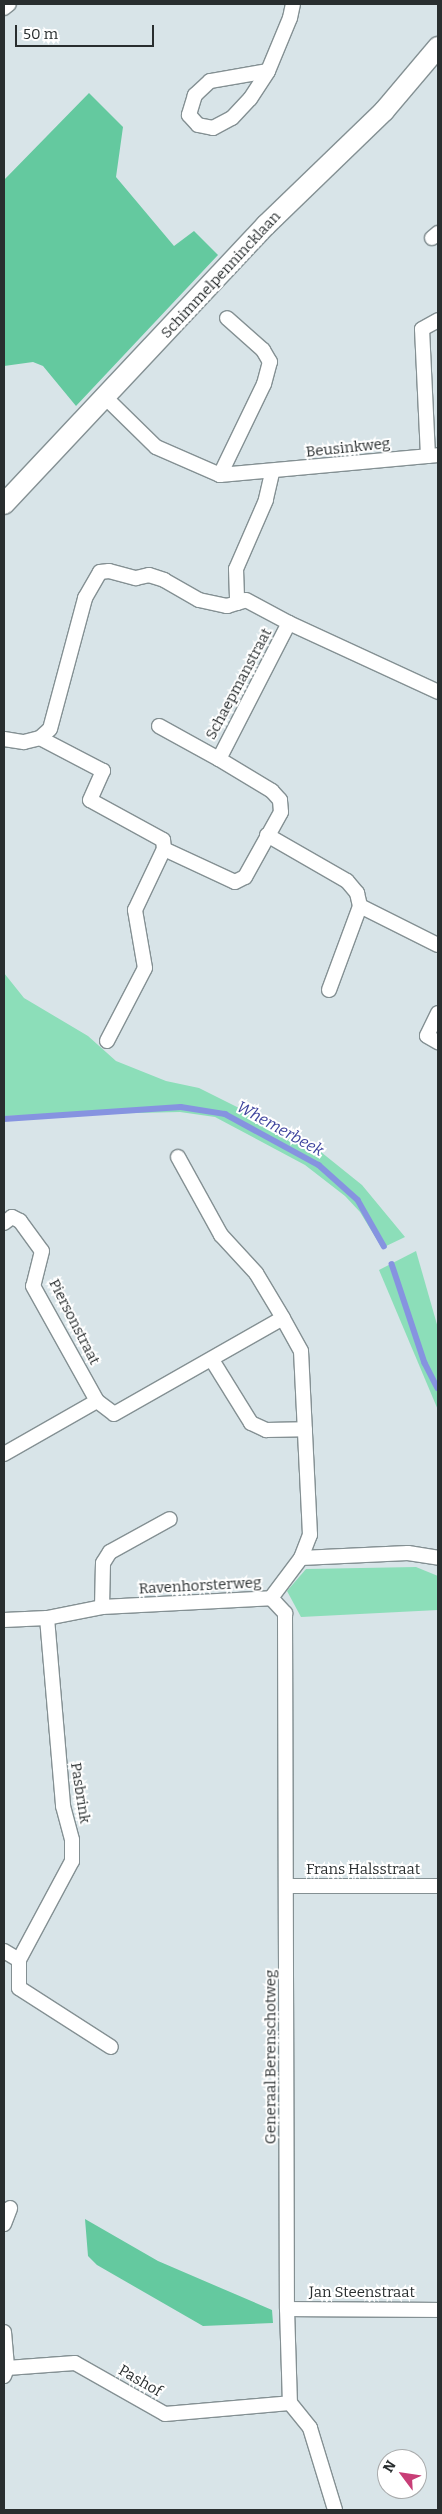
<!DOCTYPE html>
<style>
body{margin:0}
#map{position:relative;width:442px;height:2514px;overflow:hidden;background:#d8e4e8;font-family:Bitter,serif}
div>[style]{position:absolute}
.green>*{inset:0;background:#8cdeb9}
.forest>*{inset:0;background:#64c99f}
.stream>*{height:5.5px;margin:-2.75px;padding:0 2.75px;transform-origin:2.75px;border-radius:2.75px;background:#8693e0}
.roads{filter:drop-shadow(1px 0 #849093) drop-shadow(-1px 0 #849093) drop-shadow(0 1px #849093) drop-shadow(0 -1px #849093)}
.street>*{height:14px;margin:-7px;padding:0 7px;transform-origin:7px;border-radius:7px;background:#fff}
.secondary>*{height:20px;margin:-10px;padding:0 10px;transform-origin:10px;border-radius:10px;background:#fff}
span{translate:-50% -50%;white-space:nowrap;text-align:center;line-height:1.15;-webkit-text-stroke:4px #fff;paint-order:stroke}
.street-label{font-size:15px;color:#292e2f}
.water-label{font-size:16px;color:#3d439d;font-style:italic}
.frame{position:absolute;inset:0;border:5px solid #292e2f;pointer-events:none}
.north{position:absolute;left:377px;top:2449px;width:50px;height:50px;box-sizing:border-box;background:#fff;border:1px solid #a9abac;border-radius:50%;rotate:301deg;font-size:14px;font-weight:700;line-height:20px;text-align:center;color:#292e2f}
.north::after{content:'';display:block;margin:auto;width:18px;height:22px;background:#c83e77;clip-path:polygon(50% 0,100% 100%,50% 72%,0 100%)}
.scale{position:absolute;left:15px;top:25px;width:139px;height:22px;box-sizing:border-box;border:2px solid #292e2f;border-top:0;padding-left:6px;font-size:15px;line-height:18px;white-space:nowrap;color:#292e2f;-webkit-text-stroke:4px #fff;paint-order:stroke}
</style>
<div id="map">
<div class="green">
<i style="clip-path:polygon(4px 973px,24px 998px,88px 1036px,116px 1061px,166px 1081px,199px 1088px,311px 1144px,362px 1185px,405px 1237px,382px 1248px,360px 1212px,345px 1196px,305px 1165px,215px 1117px,180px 1112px,4px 1116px)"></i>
<i style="clip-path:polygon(416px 1251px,438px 1328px,438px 1410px,379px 1270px)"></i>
<i style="clip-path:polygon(416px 1567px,438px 1576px,438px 1610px,301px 1617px,287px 1591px,306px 1569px)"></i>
</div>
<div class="forest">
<i style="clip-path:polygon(89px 93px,123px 127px,116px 177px,174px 246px,194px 231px,218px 255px,76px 406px,43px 366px,33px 362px,4px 366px,4px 180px)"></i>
<i style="clip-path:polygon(85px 2219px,158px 2261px,272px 2310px,273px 2323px,203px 2326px,97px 2265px,88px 2256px)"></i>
</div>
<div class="stream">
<i style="left:4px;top:1119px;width:177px;rotate:-3.9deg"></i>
<i style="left:181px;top:1107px;width:45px;rotate:9deg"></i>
<i style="left:225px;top:1114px;width:107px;rotate:28.5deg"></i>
<i style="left:319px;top:1165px;width:52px;rotate:41.9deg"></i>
<i style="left:358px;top:1200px;width:53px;rotate:60.5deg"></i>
<i style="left:392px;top:1264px;width:104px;rotate:71.6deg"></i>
<i style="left:425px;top:1363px;width:28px;rotate:63deg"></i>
</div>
<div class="roads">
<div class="street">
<i style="left:4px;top:8px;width:6px;rotate:-39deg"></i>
<i style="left:268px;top:71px;width:59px;rotate:170.2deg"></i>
<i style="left:210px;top:81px;width:21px;rotate:137deg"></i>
<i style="left:195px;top:95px;width:21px;rotate:107deg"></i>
<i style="left:189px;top:115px;width:13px;rotate:48deg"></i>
<i style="left:198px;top:125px;width:15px;rotate:11deg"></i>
<i style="left:213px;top:128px;width:21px;rotate:-28deg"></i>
<i style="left:232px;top:118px;width:26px;rotate:-47deg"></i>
<i style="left:250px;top:99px;width:33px;rotate:-57deg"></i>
<i style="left:268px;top:71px;width:57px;rotate:-67.5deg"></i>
<i style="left:290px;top:18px;width:14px;rotate:-78deg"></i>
<i style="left:432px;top:238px;width:8px;rotate:-40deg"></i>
<i style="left:106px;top:398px;width:70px;rotate:44.4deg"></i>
<i style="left:156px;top:447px;width:70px;rotate:23.6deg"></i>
<i style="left:220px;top:475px;width:219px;rotate:-5.2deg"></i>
<i style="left:428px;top:456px;width:127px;rotate:-92.7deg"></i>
<i style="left:422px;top:329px;width:18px;rotate:-29deg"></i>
<i style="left:272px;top:473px;width:28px;rotate:103deg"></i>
<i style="left:266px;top:500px;width:75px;rotate:113.5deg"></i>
<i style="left:236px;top:569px;width:34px;rotate:88deg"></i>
<i style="left:237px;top:603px;width:9px;rotate:-18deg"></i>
<i style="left:246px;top:600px;width:49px;rotate:28.1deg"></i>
<i style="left:289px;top:623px;width:164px;rotate:24.8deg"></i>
<i style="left:220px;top:475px;width:101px;rotate:-64.2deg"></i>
<i style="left:264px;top:384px;width:23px;rotate:-75deg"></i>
<i style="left:270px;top:362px;width:14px;rotate:-120deg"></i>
<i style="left:263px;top:350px;width:48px;rotate:-138.4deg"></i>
<i style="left:159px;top:726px;width:68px;rotate:28.8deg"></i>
<i style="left:4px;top:739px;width:20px;rotate:9deg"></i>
<i style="left:24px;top:742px;width:16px;rotate:-14deg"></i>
<i style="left:267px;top:835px;width:92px;rotate:29.9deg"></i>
<i style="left:347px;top:881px;width:16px;rotate:50deg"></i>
<i style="left:357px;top:893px;width:13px;rotate:77deg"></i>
<i style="left:360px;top:906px;width:87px;rotate:26.6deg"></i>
<i style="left:164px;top:849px;width:9px;rotate:-96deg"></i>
<i style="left:163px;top:840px;width:83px;rotate:-151.3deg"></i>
<i style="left:90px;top:800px;width:32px;rotate:-66deg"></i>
<i style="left:103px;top:771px;width:71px;rotate:-152.4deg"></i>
<i style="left:40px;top:738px;width:13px;rotate:-42deg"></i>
<i style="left:50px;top:729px;width:136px;rotate:-75deg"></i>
<i style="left:85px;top:598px;width:30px;rotate:-60deg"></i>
<i style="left:100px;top:572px;width:9px;rotate:-6deg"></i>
<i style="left:109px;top:571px;width:28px;rotate:15deg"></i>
<i style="left:136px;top:578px;width:13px;rotate:-13deg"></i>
<i style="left:149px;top:575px;width:16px;rotate:18deg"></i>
<i style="left:164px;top:580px;width:40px;rotate:29.7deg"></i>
<i style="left:199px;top:600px;width:29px;rotate:12deg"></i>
<i style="left:227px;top:606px;width:10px;rotate:-17deg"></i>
<i style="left:329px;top:990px;width:90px;rotate:-69.7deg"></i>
<i style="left:438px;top:1013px;width:25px;rotate:116deg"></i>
<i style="left:427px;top:1036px;width:13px;rotate:29deg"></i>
<i style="left:107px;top:1041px;width:82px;rotate:-62.5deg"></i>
<i style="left:145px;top:968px;width:59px;rotate:-99.8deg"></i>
<i style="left:135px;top:910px;width:68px;rotate:-64.6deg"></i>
<i style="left:164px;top:849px;width:78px;rotate:24.9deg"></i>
<i style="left:235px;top:882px;width:11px;rotate:-27deg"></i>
<i style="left:245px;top:877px;width:74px;rotate:-61deg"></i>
<i style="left:281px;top:812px;width:12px;rotate:-95deg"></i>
<i style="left:280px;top:800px;width:12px;rotate:-132deg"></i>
<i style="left:272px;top:791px;width:62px;rotate:-148.9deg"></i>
<i style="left:219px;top:759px;width:153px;rotate:-62.8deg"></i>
<i style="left:4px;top:1223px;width:10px;rotate:-37deg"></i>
<i style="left:12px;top:1217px;width:9px;rotate:27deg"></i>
<i style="left:20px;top:1221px;width:37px;rotate:54deg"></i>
<i style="left:42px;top:1251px;width:36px;rotate:104deg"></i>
<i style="left:33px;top:1286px;width:132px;rotate:60.9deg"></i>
<i style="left:212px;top:1360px;width:74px;rotate:58.2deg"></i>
<i style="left:251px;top:1423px;width:17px;rotate:25deg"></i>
<i style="left:266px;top:1430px;width:39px;rotate:-1deg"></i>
<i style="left:4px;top:1454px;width:107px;rotate:-29.7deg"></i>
<i style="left:97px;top:1401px;width:21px;rotate:37deg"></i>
<i style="left:114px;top:1414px;width:194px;rotate:-29.6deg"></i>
<i style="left:283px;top:1318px;width:52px;rotate:-121deg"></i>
<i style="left:256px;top:1273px;width:52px;rotate:-132.6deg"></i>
<i style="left:221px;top:1235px;width:89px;rotate:-118.9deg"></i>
<i style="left:301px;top:1558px;width:107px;rotate:-2.7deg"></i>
<i style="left:408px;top:1553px;width:30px;rotate:9deg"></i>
<i style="left:271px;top:1598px;width:21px;rotate:47deg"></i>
<i style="left:285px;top:1613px;width:696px;rotate:89.84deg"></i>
<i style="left:287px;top:2309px;width:94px;rotate:88.2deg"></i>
<i style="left:290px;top:2403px;width:32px;rotate:51deg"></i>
<i style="left:310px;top:2428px;width:86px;rotate:73deg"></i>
<i style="left:102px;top:1607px;width:44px;rotate:-88.7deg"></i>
<i style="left:103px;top:1563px;width:13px;rotate:-58deg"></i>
<i style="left:110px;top:1552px;width:68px;rotate:-28.8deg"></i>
<i style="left:47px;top:1618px;width:189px;rotate:85.1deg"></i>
<i style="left:63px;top:1806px;width:35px;rotate:75deg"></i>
<i style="left:72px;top:1840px;width:21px;rotate:90deg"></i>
<i style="left:72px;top:1861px;width:112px;rotate:118.2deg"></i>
<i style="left:19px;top:1960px;width:28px;rotate:90deg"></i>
<i style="left:19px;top:1988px;width:109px;rotate:32.7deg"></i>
<i style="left:4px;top:1620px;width:43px;rotate:-2.7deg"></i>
<i style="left:47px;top:1618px;width:56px;rotate:-11.3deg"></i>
<i style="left:102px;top:1607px;width:169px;rotate:-3deg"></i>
<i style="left:271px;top:1598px;width:50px;rotate:-53.1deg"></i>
<i style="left:301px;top:1558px;width:25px;rotate:-69deg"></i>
<i style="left:310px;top:1535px;width:184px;rotate:-92.8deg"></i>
<i style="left:301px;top:1351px;width:38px;rotate:-119deg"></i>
<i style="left:287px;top:1886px;width:151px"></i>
<i style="left:4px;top:1951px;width:17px;rotate:31deg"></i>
<i style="left:4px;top:2224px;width:17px;rotate:-69deg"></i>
<i style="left:287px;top:2309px;width:151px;rotate:0.4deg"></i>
<i style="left:4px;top:2332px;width:36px;rotate:85deg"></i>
<i style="left:4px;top:2376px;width:9px;rotate:-69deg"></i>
<i style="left:7px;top:2368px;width:68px;rotate:-4.2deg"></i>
<i style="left:75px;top:2363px;width:103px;rotate:29.5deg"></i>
<i style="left:165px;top:2414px;width:125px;rotate:-5deg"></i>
</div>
<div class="secondary">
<i style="left:4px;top:504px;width:383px;rotate:-46.8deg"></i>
<i style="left:266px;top:225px;width:164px;rotate:-44deg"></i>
<i style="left:384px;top:111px;width:84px;rotate:-49.8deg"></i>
</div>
</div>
<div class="street-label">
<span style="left:221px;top:275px;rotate:-47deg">Schimmelpennincklaan</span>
<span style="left:348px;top:448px;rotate:-6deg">Beusinkweg</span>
<span style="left:239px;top:684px;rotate:-62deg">Schaepmanstraat</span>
<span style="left:74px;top:1322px;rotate:63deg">Piersonstraat</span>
<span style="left:200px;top:1586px;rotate:-3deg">Ravenhorsterweg</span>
<span style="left:80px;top:1793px;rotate:81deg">Pasbrink</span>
<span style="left:363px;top:1870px">Frans Halsstraat</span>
<span style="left:271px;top:2057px;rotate:-90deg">Generaal Berenschotweg</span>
<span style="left:362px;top:2293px">Jan Steenstraat</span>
<span style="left:140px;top:2381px;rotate:30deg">Pashof</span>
</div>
<div class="water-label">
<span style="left:280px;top:1129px;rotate:29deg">Whemerbeek</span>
</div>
<div class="frame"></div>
<div class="north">N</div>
<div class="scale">50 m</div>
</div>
